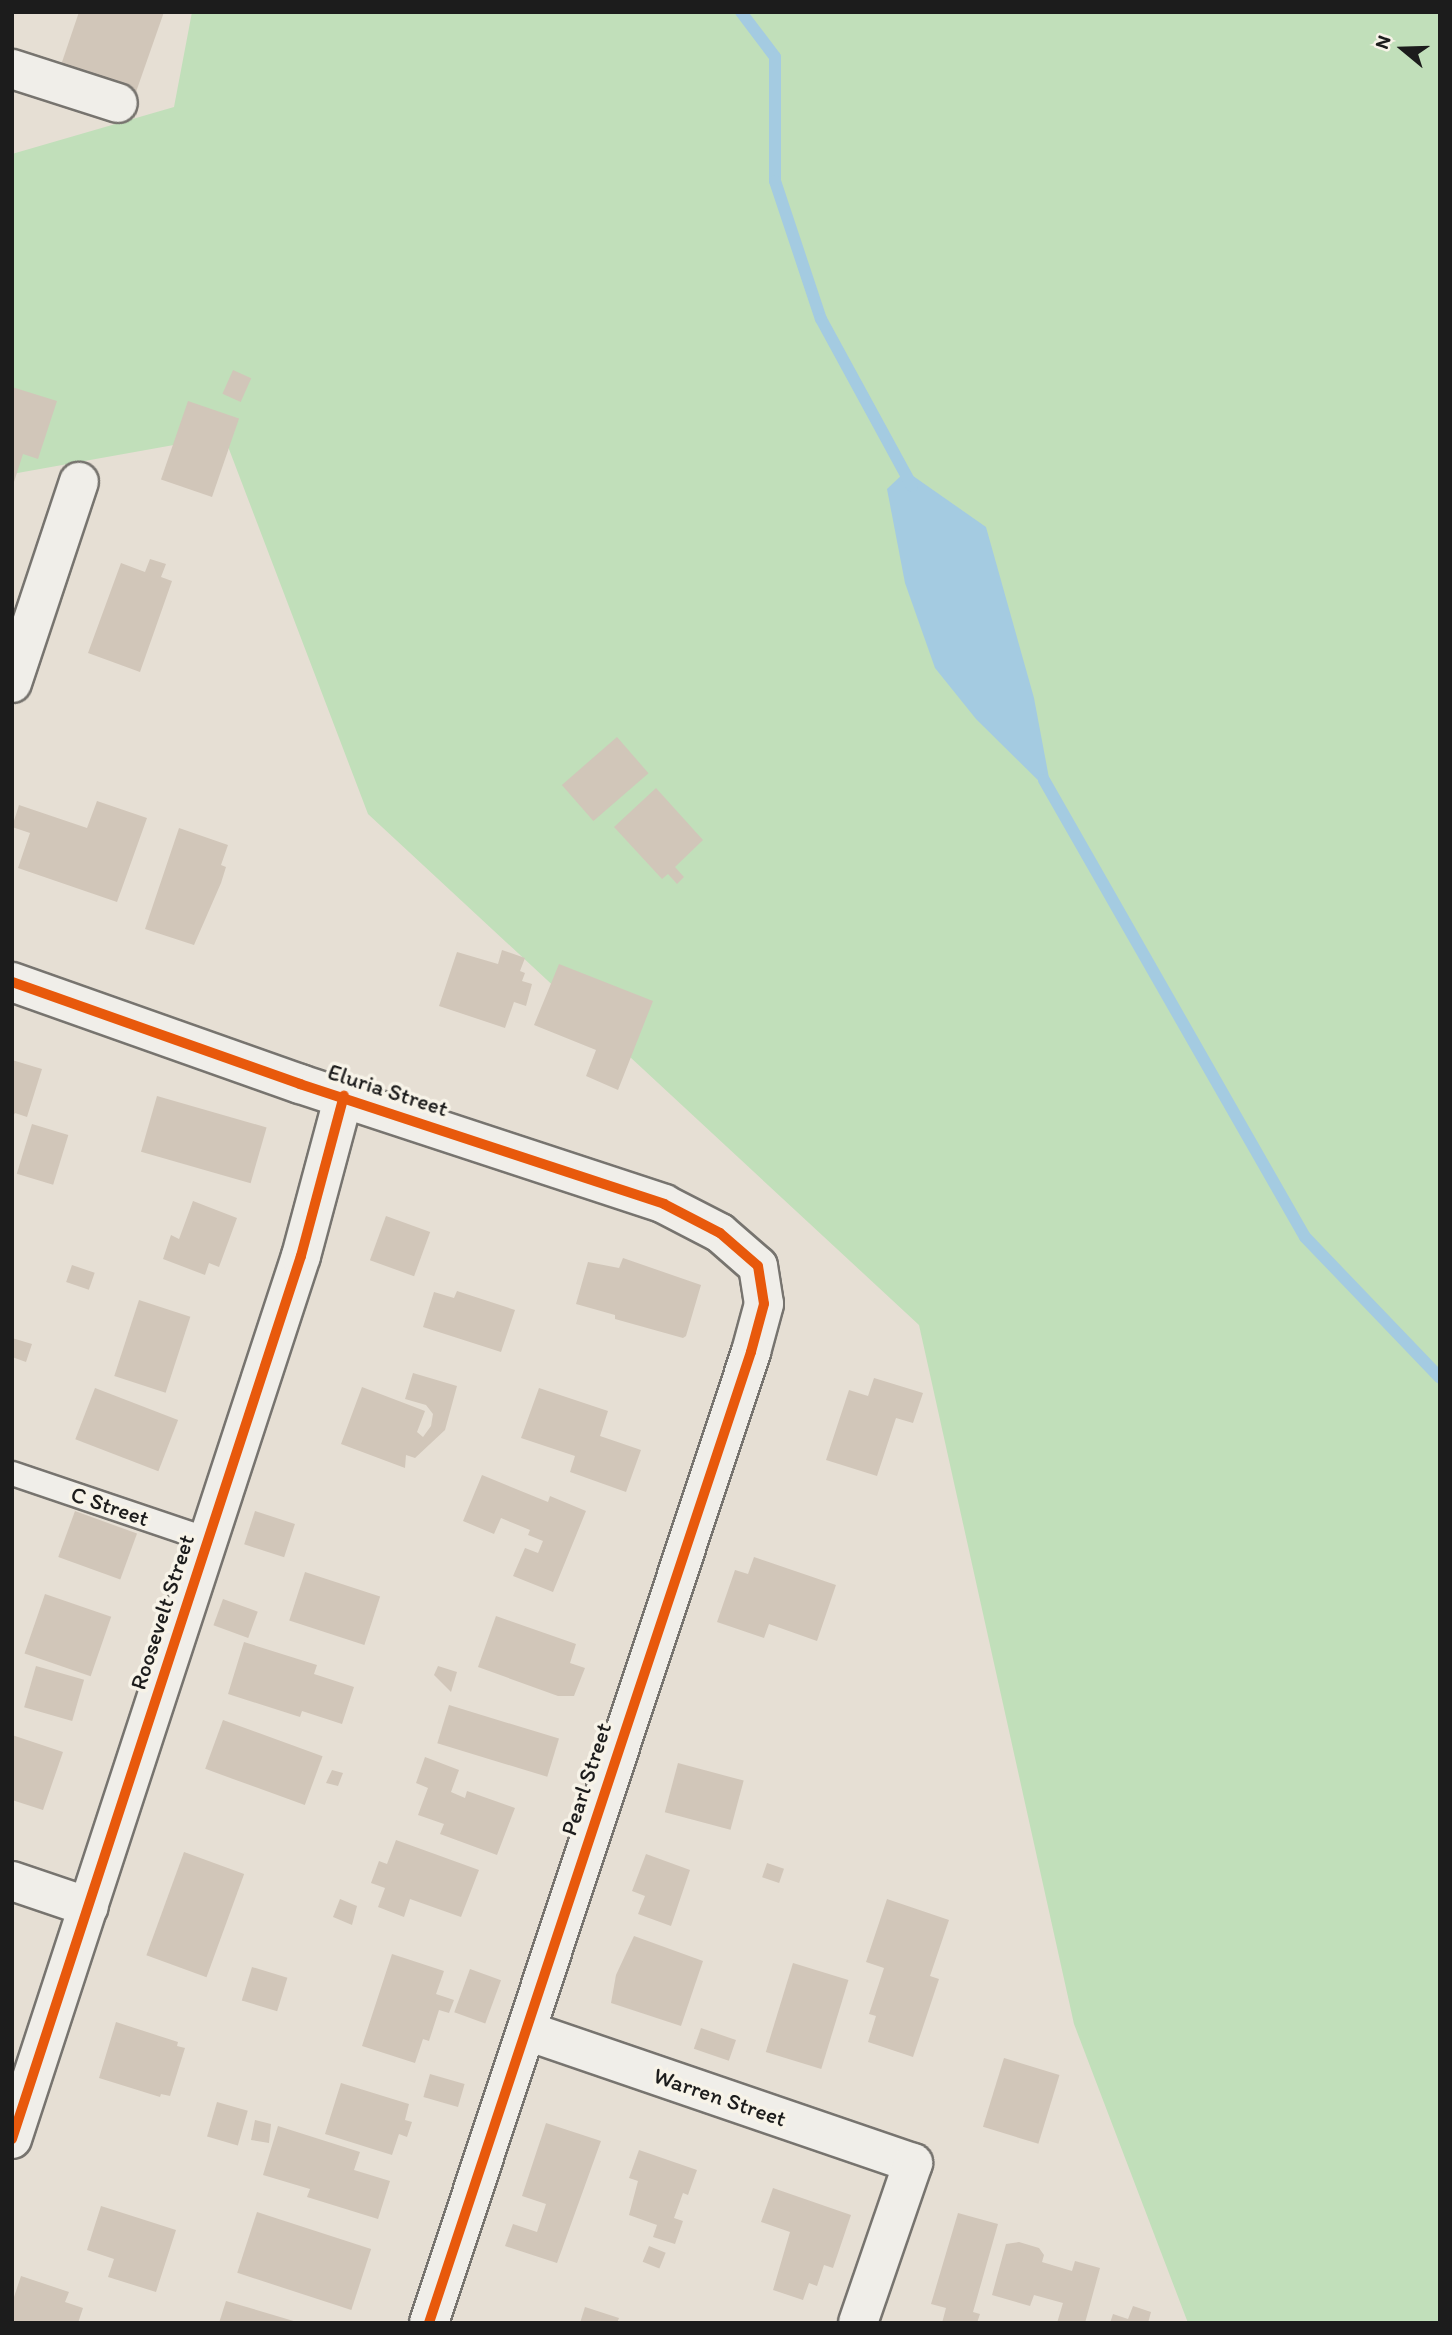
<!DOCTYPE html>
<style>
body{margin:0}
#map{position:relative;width:1452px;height:2335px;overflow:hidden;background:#e6dfd4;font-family:Itim,sans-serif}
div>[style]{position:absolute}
.green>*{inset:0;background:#c1dfba}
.water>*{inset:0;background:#a4cbe1}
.stream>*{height:12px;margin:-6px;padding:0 6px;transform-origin:6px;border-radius:6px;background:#a4cbe1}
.building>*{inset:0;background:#d1c6b9;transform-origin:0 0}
.roads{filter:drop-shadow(2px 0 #77746f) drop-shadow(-2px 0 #77746f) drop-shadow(0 2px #77746f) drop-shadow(0 -2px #77746f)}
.lane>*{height:23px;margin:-11.5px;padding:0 11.5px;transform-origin:11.5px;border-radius:11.5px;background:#f0eee9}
.street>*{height:38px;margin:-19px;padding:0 19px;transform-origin:19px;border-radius:19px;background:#f0eee9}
.secondary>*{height:38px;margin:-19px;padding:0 19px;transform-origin:19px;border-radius:19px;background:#f0eee9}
.cycleway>*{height:10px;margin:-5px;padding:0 5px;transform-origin:5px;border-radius:5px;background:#e8590c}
span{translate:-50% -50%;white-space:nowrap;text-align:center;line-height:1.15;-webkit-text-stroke:7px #f7f3e8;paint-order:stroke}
.street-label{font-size:23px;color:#1c1c1c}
.frame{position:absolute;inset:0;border:14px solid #1c1c1c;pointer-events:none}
.north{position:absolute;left:1368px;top:14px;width:70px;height:70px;-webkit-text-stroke:5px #f7f3e8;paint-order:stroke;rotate:289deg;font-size:19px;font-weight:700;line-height:28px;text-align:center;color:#1c1c1c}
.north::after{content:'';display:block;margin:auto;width:24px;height:32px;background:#1c1c1c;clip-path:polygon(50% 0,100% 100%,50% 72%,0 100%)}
</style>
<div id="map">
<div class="green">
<i style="clip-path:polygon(192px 12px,1440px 12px,1440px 2323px,1188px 2323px,1074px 2024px,919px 1325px,368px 814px,224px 436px,12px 474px,12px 154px,174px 107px)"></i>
</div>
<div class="water">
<i style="clip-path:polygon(906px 471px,986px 527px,1034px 698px,1052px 794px,976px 719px,935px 668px,905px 583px,887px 489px)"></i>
</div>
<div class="stream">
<i style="left:741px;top:12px;width:56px;rotate:52.9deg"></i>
<i style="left:775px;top:57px;width:124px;rotate:90deg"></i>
<i style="left:775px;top:181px;width:145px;rotate:71.6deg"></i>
<i style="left:821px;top:319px;width:190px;rotate:61.4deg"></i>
<i style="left:1044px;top:780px;width:526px;rotate:60.27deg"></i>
<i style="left:1305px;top:1237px;width:195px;rotate:46.2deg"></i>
</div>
<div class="building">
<i style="clip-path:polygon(79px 12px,164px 12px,136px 92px,61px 65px)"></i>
<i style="left:233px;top:370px;width:20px;height:26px;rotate:24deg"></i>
<i style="clip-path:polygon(12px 387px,57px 401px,38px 459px,23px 454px,13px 485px)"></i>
<i style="left:188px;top:401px;width:54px;height:83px;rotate:19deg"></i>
<i style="clip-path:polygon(150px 559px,166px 564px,161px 577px,172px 581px,140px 672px,88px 653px,121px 563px,145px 572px)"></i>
<i style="left:617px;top:737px;width:48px;height:73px;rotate:49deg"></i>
<i style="clip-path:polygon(656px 788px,703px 840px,675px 867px,684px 877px,677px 884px,668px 874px,662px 879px,614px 827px)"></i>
<i style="clip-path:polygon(97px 801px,147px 818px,117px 902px,18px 868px,30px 833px,12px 827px,19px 805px,87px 828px)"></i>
<i style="clip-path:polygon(179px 828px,228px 845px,221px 865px,226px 867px,221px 883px,194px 945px,145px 929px)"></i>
<i style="clip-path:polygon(502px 950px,525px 958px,520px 971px,525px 973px,522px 981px,532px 984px,526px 1006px,514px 1002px,505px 1028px,439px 1006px,457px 952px,498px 964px)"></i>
<i style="clip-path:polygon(559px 964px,653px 1001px,618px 1090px,586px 1076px,596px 1050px,534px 1025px)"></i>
<i style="clip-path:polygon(12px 1060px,42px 1069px,27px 1117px,15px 1113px,12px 1118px)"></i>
<i style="left:157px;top:1096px;width:114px;height:58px;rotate:16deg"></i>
<i style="left:32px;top:1124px;width:38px;height:52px;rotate:17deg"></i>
<i style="clip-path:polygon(193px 1201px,237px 1218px,219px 1267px,209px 1263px,205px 1275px,163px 1259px,171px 1235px,179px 1239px)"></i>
<i style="left:386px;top:1216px;width:47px;height:47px;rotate:20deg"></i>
<i style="clip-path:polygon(623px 1258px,701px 1285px,686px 1336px,683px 1338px,615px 1319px,615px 1315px,576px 1304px,588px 1262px,619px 1268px)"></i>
<i style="left:72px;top:1265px;width:24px;height:18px;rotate:19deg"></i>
<i style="clip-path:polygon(457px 1291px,515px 1310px,501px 1352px,423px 1327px,434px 1292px,454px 1298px)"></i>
<i style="left:139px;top:1300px;width:54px;height:80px;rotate:18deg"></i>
<i style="clip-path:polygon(12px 1338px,32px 1344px,26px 1362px,12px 1357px)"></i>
<i style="clip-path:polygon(413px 1373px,457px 1386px,445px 1430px,415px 1458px,406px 1455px,405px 1468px,341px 1444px,362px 1387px,425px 1411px,417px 1432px,423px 1437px,431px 1426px,433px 1414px,426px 1405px,405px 1399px)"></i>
<i style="clip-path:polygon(874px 1378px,923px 1393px,913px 1423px,896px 1418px,877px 1476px,826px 1460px,849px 1390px,868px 1396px)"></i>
<i style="left:95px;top:1388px;width:89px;height:55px;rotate:21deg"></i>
<i style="clip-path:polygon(539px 1388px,608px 1411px,600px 1436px,641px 1450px,626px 1492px,570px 1472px,575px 1456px,521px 1438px)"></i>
<i style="clip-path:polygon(482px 1475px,548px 1502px,550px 1496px,586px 1511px,553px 1592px,513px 1576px,525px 1548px,538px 1553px,543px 1541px,528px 1535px,530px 1530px,501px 1518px,494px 1534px,463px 1521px)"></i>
<i style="left:75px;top:1511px;width:66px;height:49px;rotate:20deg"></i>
<i style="left:255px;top:1511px;width:42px;height:35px;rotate:18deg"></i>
<i style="clip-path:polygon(754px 1557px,836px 1585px,817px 1641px,769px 1624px,764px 1638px,717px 1622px,735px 1570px,748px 1574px)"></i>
<i style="left:305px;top:1572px;width:79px;height:51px;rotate:18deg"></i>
<i style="left:45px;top:1594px;width:70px;height:63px;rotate:19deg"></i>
<i style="left:223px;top:1599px;width:37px;height:28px;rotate:20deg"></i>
<i style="clip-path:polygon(496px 1616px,576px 1644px,570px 1663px,585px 1668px,574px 1696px,558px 1696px,478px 1667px)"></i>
<i style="clip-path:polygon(244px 1642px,317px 1665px,314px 1674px,354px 1687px,342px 1724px,302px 1711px,300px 1717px,228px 1694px)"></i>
<i style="left:36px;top:1666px;width:50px;height:43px;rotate:16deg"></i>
<i style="clip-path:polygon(438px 1666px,457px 1672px,451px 1692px,434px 1675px)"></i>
<i style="left:449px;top:1705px;width:115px;height:40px;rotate:17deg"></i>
<i style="left:223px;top:1720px;width:106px;height:52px;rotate:20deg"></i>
<i style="clip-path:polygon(12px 1735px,63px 1752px,43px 1810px,12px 1800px)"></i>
<i style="clip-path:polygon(425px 1757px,459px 1770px,451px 1792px,465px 1798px,467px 1791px,515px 1808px,497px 1855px,440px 1834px,444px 1824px,418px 1815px,428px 1788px,416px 1783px)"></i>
<i style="left:678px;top:1763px;width:68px;height:51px;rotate:15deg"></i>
<i style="clip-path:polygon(332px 1770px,343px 1773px,338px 1786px,326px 1783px)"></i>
<i style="clip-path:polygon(396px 1840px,479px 1870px,461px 1917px,410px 1899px,404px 1917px,378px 1907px,385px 1888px,371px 1883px,379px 1861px,387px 1864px)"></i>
<i style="left:184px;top:1852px;width:64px;height:110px;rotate:20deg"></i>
<i style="clip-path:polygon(646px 1854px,690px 1870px,671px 1926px,638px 1914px,645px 1896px,632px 1891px)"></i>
<i style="left:767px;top:1863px;width:18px;height:15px;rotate:19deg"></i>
<i style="clip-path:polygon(340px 1899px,357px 1906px,352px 1925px,333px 1917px)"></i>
<i style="clip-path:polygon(887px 1899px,949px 1920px,930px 1976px,939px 1979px,913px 2057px,868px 2042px,876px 2016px,869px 2014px,884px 1968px,866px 1962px)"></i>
<i style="clip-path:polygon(634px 1936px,703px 1961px,681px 2026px,611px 2003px,616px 1975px)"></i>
<i style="clip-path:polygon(392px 1954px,444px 1971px,436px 1994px,454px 2000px,449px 2013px,439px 2010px,429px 2041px,423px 2039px,415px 2063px,362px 2046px)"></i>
<i style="left:793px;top:1963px;width:58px;height:93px;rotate:17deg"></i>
<i style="left:252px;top:1967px;width:37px;height:35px;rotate:17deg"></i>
<i style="left:470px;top:1969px;width:33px;height:46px;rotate:20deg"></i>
<i style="clip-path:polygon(116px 2022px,178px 2042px,177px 2046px,185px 2048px,170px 2096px,161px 2094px,160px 2097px,99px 2078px)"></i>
<i style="left:701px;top:2028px;width:37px;height:22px;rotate:19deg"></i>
<i style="left:1004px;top:2058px;width:58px;height:72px;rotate:17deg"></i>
<i style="left:430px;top:2074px;width:36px;height:24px;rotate:16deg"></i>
<i style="clip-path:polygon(341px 2083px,409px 2104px,405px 2120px,412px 2122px,407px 2137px,399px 2134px,392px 2155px,325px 2134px)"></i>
<i style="left:217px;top:2102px;width:32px;height:36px;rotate:16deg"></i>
<i style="clip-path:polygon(255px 2120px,271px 2124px,269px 2143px,251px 2140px)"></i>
<i style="clip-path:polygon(546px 2123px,601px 2141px,557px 2263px,505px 2246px,513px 2224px,537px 2232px,546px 2204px,522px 2196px)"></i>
<i style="clip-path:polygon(278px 2126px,360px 2152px,354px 2170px,390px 2181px,378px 2219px,307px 2197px,310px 2189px,263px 2175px)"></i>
<i style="clip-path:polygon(639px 2150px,697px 2170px,688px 2195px,683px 2193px,674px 2218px,683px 2221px,675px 2244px,653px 2237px,657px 2225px,629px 2215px,638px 2181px,629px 2178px)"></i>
<i style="clip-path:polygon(773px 2188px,851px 2215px,833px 2268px,824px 2265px,817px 2286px,809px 2283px,803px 2300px,773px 2290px,790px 2232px,761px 2222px)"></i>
<i style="clip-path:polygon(101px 2206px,176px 2230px,156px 2292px,108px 2277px,114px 2259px,87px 2250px)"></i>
<i style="left:257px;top:2212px;width:120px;height:64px;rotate:18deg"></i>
<i style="clip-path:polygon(958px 2213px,998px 2224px,973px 2312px,980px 2314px,977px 2323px,942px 2323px,946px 2308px,931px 2304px)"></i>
<i style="clip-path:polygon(1019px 2242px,1039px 2248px,1044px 2255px,1042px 2262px,1072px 2271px,1075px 2261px,1100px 2268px,1085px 2323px,1057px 2323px,1063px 2303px,1034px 2295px,1030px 2306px,992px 2295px,1006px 2244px)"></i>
<i style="left:649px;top:2246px;width:18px;height:17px;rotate:22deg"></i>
<i style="clip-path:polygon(21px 2276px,69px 2292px,65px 2302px,83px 2308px,78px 2323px,12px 2323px,12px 2303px)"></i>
<i style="clip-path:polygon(226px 2301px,297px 2322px,297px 2323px,219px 2323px)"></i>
<i style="clip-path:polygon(1133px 2306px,1151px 2312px,1148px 2323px,1110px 2323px,1113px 2314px,1128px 2319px)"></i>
<i style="clip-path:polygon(585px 2307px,619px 2318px,617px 2323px,580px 2323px)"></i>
</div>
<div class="roads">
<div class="lane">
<i style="left:12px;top:1473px;width:206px;rotate:18.7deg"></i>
</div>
<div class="street">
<i style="left:12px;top:69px;width:111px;rotate:17.8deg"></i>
<i style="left:12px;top:683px;width:212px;rotate:-71.6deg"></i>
<i style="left:12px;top:1881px;width:81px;rotate:18.7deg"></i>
<i style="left:527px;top:2031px;width:408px;rotate:18.9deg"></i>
<i style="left:913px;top:2163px;width:169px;rotate:109deg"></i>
<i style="left:12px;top:2139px;width:929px;rotate:-71.88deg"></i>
<i style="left:301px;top:1256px;width:166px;rotate:-75deg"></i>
</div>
<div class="secondary">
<i style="left:12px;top:982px;width:306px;rotate:19.5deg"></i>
<i style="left:300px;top:1084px;width:383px;rotate:18.2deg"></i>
<i style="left:664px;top:1204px;width:63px;rotate:27.4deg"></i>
<i style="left:720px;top:1233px;width:50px;rotate:41deg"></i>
<i style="left:758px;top:1266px;width:38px;rotate:81deg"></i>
<i style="left:764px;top:1304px;width:50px;rotate:105.2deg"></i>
<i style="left:751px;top:1352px;width:1023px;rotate:108.35deg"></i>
</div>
</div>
<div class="cycleway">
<i style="left:12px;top:982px;width:306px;rotate:19.5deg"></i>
<i style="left:300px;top:1084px;width:383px;rotate:18.2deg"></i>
<i style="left:664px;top:1204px;width:63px;rotate:27.4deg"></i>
<i style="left:720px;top:1233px;width:50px;rotate:41deg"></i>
<i style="left:758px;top:1266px;width:38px;rotate:81deg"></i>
<i style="left:764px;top:1304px;width:50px;rotate:105.2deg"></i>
<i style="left:751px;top:1352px;width:1023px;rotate:108.35deg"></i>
<i style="left:12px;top:2139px;width:929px;rotate:-71.88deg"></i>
<i style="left:301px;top:1256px;width:166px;rotate:-75deg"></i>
</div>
<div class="street-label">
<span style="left:388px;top:1090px;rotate:18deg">Eluria Street</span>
<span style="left:110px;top:1506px;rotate:19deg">C Street</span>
<span style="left:162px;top:1612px;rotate:-72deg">Roosevelt Street</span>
<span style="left:586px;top:1779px;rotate:-72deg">Pearl Street</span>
<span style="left:720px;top:2097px;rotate:19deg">Warren Street</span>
</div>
<div class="frame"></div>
<div class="north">N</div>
</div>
